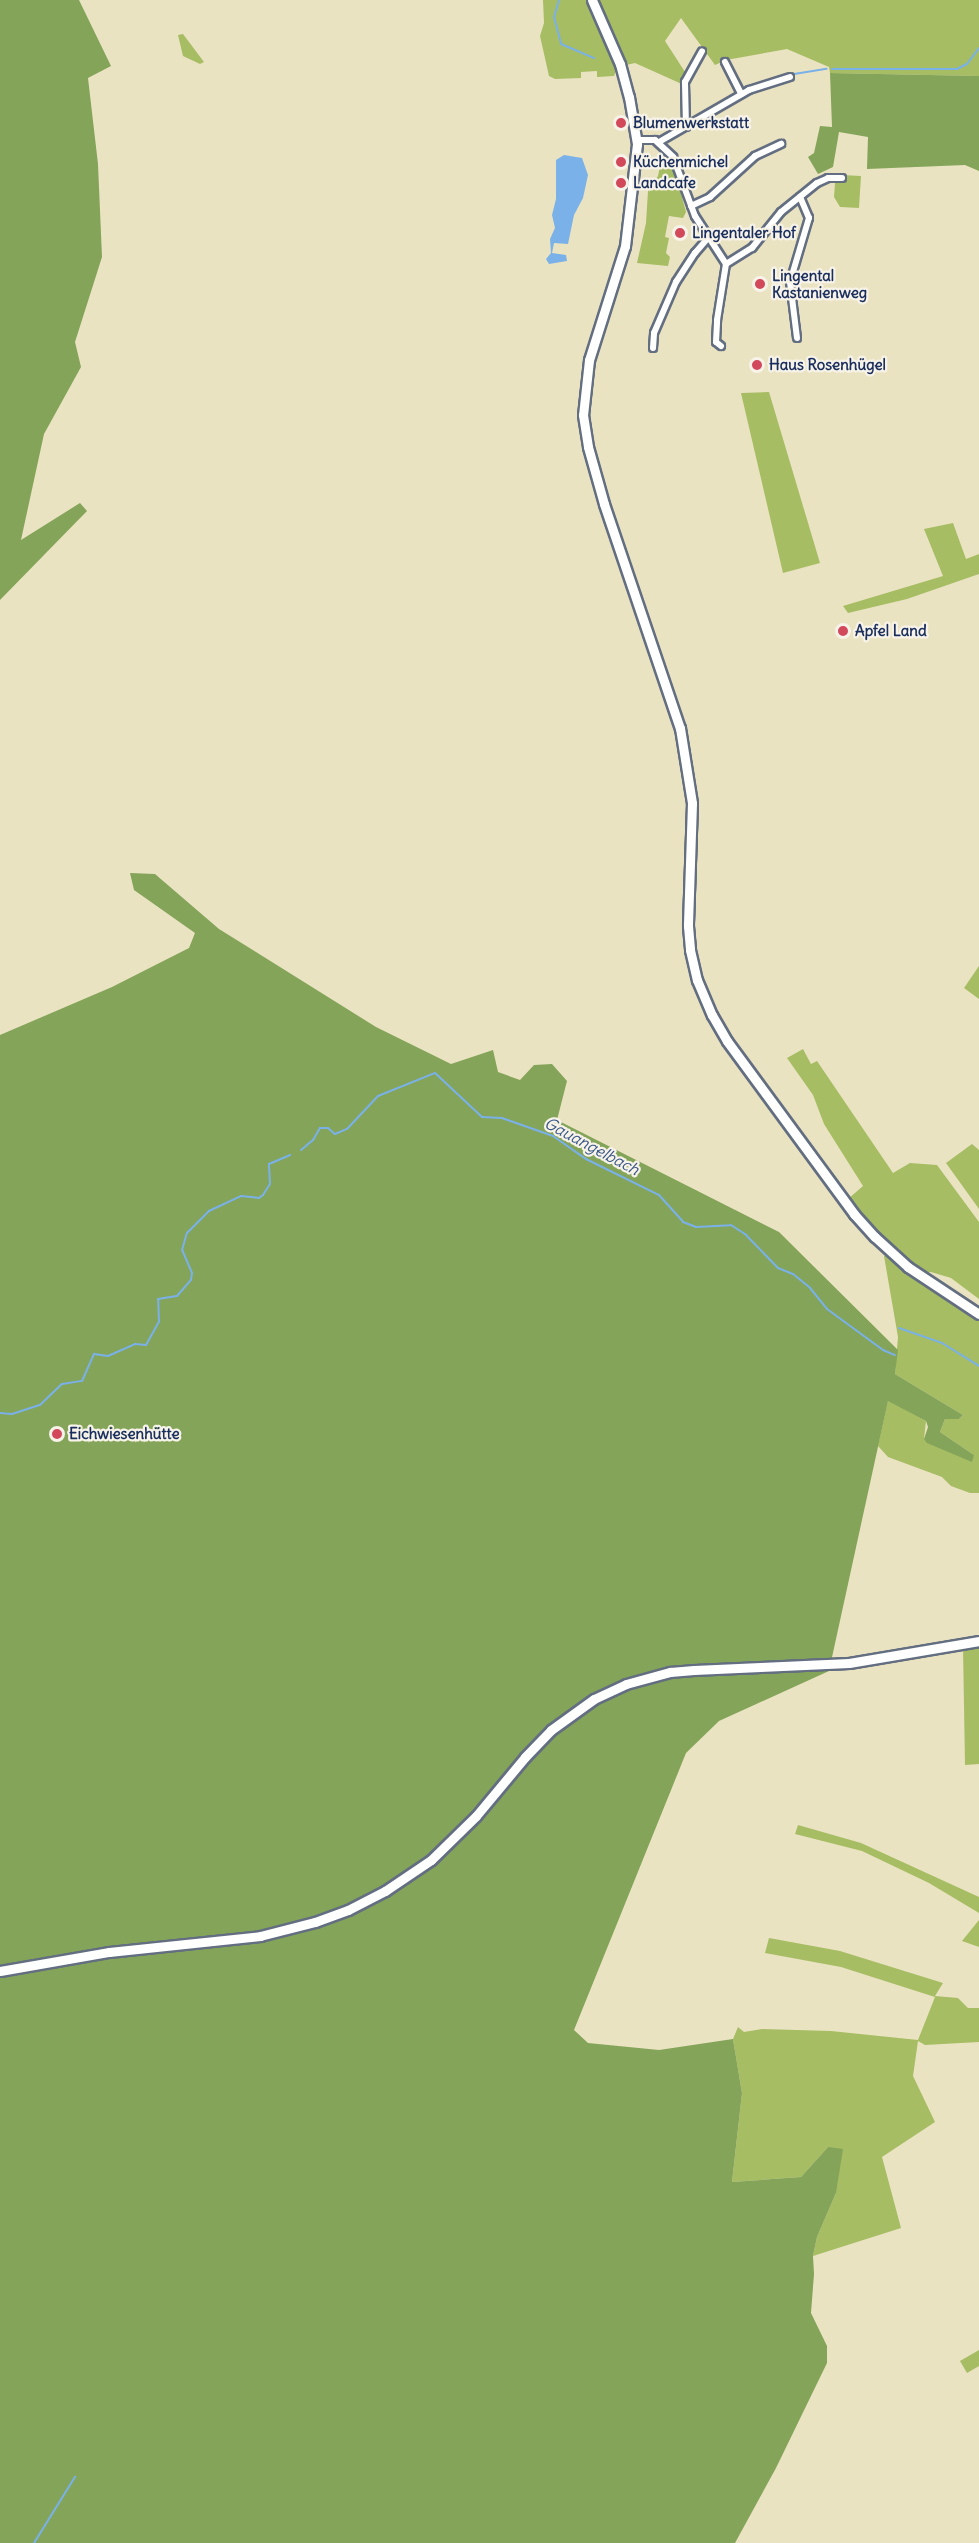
<!DOCTYPE html>
<meta charset="utf-8">
<style>
body{margin:0}
#map{position:relative;width:979px;height:2543px;overflow:hidden;background:#eae3c2;font-family:Delius,sans-serif}
div>[style]{position:absolute}
.green>*{inset:0;background:#a6bd63}
.forest>*{inset:0;background:#84a459}
.water>*{inset:0;background:#7ab1e9}
.stream>*{height:2px;margin:-1px;padding:0 1px;transform-origin:1px;border-radius:1px;background:#7ab1e9}
.roads{filter:drop-shadow(2px 0 #636e81) drop-shadow(-2px 0 #636e81) drop-shadow(0 2px #636e81) drop-shadow(0 -2px #636e81)}
.minor>*{height:6px;margin:-3px;padding:0 3px;transform-origin:3px;border-radius:3px;background:#fff}
.secondary>*{height:9px;margin:-4.5px;padding:0 4.5px;transform-origin:4.5px;border-radius:4.5px;background:#fff}
.dots>*{width:16px;height:16px;translate:-50% -50%;box-sizing:border-box;border:3px solid #f7f3e8;border-radius:50%}
span{translate:-50% -50%;white-space:nowrap;text-align:center;line-height:1.15;-webkit-text-stroke:4.5px #f7f3e8;paint-order:stroke}
.poi-label{font-size:15px;color:#1b2f5e;font-weight:700}
.left{translate:0 -50%;text-align:left}
.water-label{font-size:16px;color:#385688;font-style:italic}
</style>
<div id="map">
<div class="green">
<i style="clip-path:polygon(543px 0,589px 0,617px 68px,614px 76px,597px 77px,597px 71px,581px 72px,581px 78px,555px 79px,549px 76px,540px 36px,544px 23px)"></i>
<i style="clip-path:polygon(598px 0,979px 0,979px 76px,830px 73px,829px 67px,787px 49px,726px 60px,715px 65px,681px 18px,665px 41px,687px 75px,684px 85px,635px 63px,626px 65px)"></i>
<i style="clip-path:polygon(183px 34px,204px 62px,200px 64px,183px 56px,178px 35px)"></i>
<i style="clip-path:polygon(661px 161px,674px 167px,686px 212px,683px 218px,669px 216px,665px 237px,669px 238px,666px 253px,670px 257px,668px 266px,637px 263px,646px 223px,648px 191px,658px 176px)"></i>
<i style="clip-path:polygon(842px 175px,861px 176px,859px 208px,840px 207px,834px 197px,835px 183px,841px 181px)"></i>
<i style="clip-path:polygon(769px 392px,820px 563px,783px 573px,741px 393px)"></i>
<i style="clip-path:polygon(953px 523px,966px 559px,979px 554px,979px 574px,907px 599px,848px 613px,843px 606px,943px 576px,924px 529px)"></i>
<i style="clip-path:polygon(979px 966px,979px 999px,964px 988px)"></i>
<i style="clip-path:polygon(803px 1049px,811px 1064px,817px 1061px,893px 1173px,910px 1163px,937px 1165px,979px 1222px,979px 1299px,951px 1278px,931px 1272px,923px 1273px,863px 1220px,848px 1199px,863px 1186px,824px 1124px,813px 1095px,787px 1058px)"></i>
<i style="clip-path:polygon(972px 1144px,979px 1150px,979px 1209px,946px 1163px)"></i>
<i style="clip-path:polygon(888px 1255px,979px 1317px,979px 1493px,970px 1493px,951px 1486px,942px 1477px,888px 1457px,878px 1446px,888px 1400px,926px 1421px,924px 1439px,974px 1455px,940px 1432px,945px 1419px,959px 1419px,963px 1415px,895px 1374px,898px 1337px,884px 1256px)"></i>
<i style="clip-path:polygon(979px 1645px,979px 1764px,965px 1765px,963px 1647px)"></i>
<i style="clip-path:polygon(798px 1825px,861px 1843px,979px 1897px,979px 1913px,929px 1883px,862px 1851px,795px 1834px)"></i>
<i style="clip-path:polygon(979px 1920px,979px 1947px,962px 1941px)"></i>
<i style="clip-path:polygon(769px 1938px,840px 1951px,943px 1983px,935px 1996px,958px 1998px,968px 2008px,979px 2008px,979px 2042px,925px 2045px,918px 2041px,913px 2076px,935px 2122px,882px 2157px,901px 2228px,813px 2256px,817px 2237px,836px 2193px,828px 2147px,801px 2177px,732px 2182px,742px 2093px,733px 2039px,738px 2027px,744px 2032px,762px 2029px,831px 2031px,918px 2040px,935px 1997px,841px 1967px,765px 1953px)"></i>
<i style="clip-path:polygon(979px 2350px,979px 2366px,967px 2373px,960px 2361px)"></i>
</div>
<div class="forest">
<i style="clip-path:polygon(0 0,79px 0,111px 66px,88px 78px,98px 164px,102px 257px,75px 342px,81px 367px,44px 434px,21px 540px,80px 503px,87px 511px,0 600px)"></i>
<i style="clip-path:polygon(830px 73px,979px 76px,979px 171px,965px 165px,867px 169px,868px 137px,839px 132px,833px 167px,818px 174px,808px 157px,814px 153px,820px 126px,832px 127px)"></i>
<i style="clip-path:polygon(130px 873px,155px 874px,219px 929px,376px 1027px,451px 1064px,493px 1050px,498px 1072px,520px 1080px,534px 1065px,552px 1064px,567px 1081px,557px 1120px,779px 1232px,898px 1350px,895px 1374px,963px 1415px,959px 1419px,945px 1419px,940px 1432px,974px 1455px,972px 1462px,927px 1443px,924px 1439px,928px 1427px,926px 1421px,888px 1401px,829px 1671px,719px 1721px,686px 1753px,574px 2030px,588px 2043px,659px 2050px,733px 2039px,742px 2093px,732px 2182px,801px 2177px,828px 2147px,843px 2149px,836px 2193px,817px 2237px,813px 2256px,814px 2274px,811px 2313px,827px 2346px,827px 2363px,776px 2468px,735px 2543px,0 2543px,0 1035px,112px 987px,189px 948px,195px 933px,134px 890px)"></i>
</div>
<div class="water">
<i style="clip-path:polygon(564px 155px,582px 158px,588px 175px,583px 198px,574px 215px,568px 244px,554px 243px,552px 253px,566px 255px,567px 261px,549px 264px,546px 259px,551px 253px,550px 239px,555px 228px,552px 215px,556px 199px,556px 160px)"></i>
</div>
<div class="stream">
<i style="left:559px;top:0;width:18px;rotate:106deg"></i>
<i style="left:554px;top:17px;width:28px;rotate:75deg"></i>
<i style="left:561px;top:44px;width:36px;rotate:23deg"></i>
<i style="left:832px;top:69px;width:125px"></i>
<i style="left:957px;top:69px;width:11px;rotate:-27deg"></i>
<i style="left:967px;top:64px;width:20px;rotate:-53deg"></i>
<i style="left:794px;top:74px;width:33px;rotate:-9deg"></i>
<i style="left:301px;top:1150px;width:16px;rotate:-40deg"></i>
<i style="left:313px;top:1140px;width:14px;rotate:-60deg"></i>
<i style="left:320px;top:1128px;width:8px"></i>
<i style="left:328px;top:1128px;width:9px;rotate:41deg"></i>
<i style="left:335px;top:1134px;width:13px;rotate:-23deg"></i>
<i style="left:347px;top:1129px;width:45px;rotate:-46.8deg"></i>
<i style="left:378px;top:1096px;width:61px;rotate:-22deg"></i>
<i style="left:435px;top:1073px;width:64px;rotate:43.1deg"></i>
<i style="left:482px;top:1117px;width:20px;rotate:3deg"></i>
<i style="left:502px;top:1118px;width:54px;rotate:19.4deg"></i>
<i style="left:553px;top:1136px;width:40px;rotate:34.9deg"></i>
<i style="left:586px;top:1159px;width:81px;rotate:26.3deg"></i>
<i style="left:659px;top:1195px;width:36px;rotate:48deg"></i>
<i style="left:683px;top:1222px;width:14px;rotate:21deg"></i>
<i style="left:696px;top:1227px;width:35px;rotate:-3deg"></i>
<i style="left:731px;top:1225px;width:17px;rotate:33deg"></i>
<i style="left:745px;top:1234px;width:47px;rotate:45.9deg"></i>
<i style="left:778px;top:1268px;width:16px;rotate:22deg"></i>
<i style="left:793px;top:1274px;width:22px;rotate:39deg"></i>
<i style="left:810px;top:1288px;width:27px;rotate:51deg"></i>
<i style="left:827px;top:1309px;width:69px;rotate:36.2deg"></i>
<i style="left:883px;top:1350px;width:13px;rotate:23deg"></i>
<i style="left:899px;top:1328px;width:46px;rotate:19.2deg"></i>
<i style="left:942px;top:1343px;width:44px;rotate:31.9deg"></i>
<i style="left:0;top:1413px;width:12px;rotate:5deg"></i>
<i style="left:12px;top:1414px;width:29px;rotate:-18deg"></i>
<i style="left:40px;top:1405px;width:30px;rotate:-44deg"></i>
<i style="left:62px;top:1384px;width:20px;rotate:-9deg"></i>
<i style="left:82px;top:1381px;width:30px;rotate:-66deg"></i>
<i style="left:94px;top:1354px;width:14px;rotate:8deg"></i>
<i style="left:108px;top:1356px;width:30px;rotate:-24deg"></i>
<i style="left:135px;top:1344px;width:11px;rotate:5deg"></i>
<i style="left:146px;top:1345px;width:26px;rotate:-61deg"></i>
<i style="left:159px;top:1322px;width:23px;rotate:-92deg"></i>
<i style="left:158px;top:1299px;width:19px;rotate:-9deg"></i>
<i style="left:177px;top:1296px;width:21px;rotate:-49deg"></i>
<i style="left:191px;top:1280px;width:7px;rotate:-82deg"></i>
<i style="left:192px;top:1273px;width:25px;rotate:-113deg"></i>
<i style="left:182px;top:1250px;width:18px;rotate:-74deg"></i>
<i style="left:187px;top:1233px;width:31px;rotate:-45deg"></i>
<i style="left:209px;top:1211px;width:35px;rotate:-25deg"></i>
<i style="left:241px;top:1196px;width:18px;rotate:6deg"></i>
<i style="left:259px;top:1198px;width:5px;rotate:-37deg"></i>
<i style="left:263px;top:1195px;width:13px;rotate:-58deg"></i>
<i style="left:270px;top:1184px;width:20px;rotate:-93deg"></i>
<i style="left:269px;top:1164px;width:23px;rotate:-23deg"></i>
<i style="left:34px;top:2543px;width:78px;rotate:-58.2deg"></i>
</div>
<div class="roads">
<div class="minor">
<i style="left:725px;top:62px;width:36px;rotate:63deg"></i>
<i style="left:686px;top:127px;width:45px;rotate:-91.3deg"></i>
<i style="left:685px;top:82px;width:35px;rotate:-61deg"></i>
<i style="left:637px;top:140px;width:18px"></i>
<i style="left:655px;top:140px;width:25px;rotate:43deg"></i>
<i style="left:673px;top:157px;width:63px;rotate:69.6deg"></i>
<i style="left:695px;top:216px;width:57px;rotate:57.1deg"></i>
<i style="left:659px;top:142px;width:104px;rotate:-30deg"></i>
<i style="left:749px;top:90px;width:43px;rotate:-17.6deg"></i>
<i style="left:691px;top:206px;width:21px;rotate:-25deg"></i>
<i style="left:710px;top:197px;width:61px;rotate:-42.3deg"></i>
<i style="left:755px;top:156px;width:29px;rotate:-25deg"></i>
<i style="left:726px;top:264px;width:31px;rotate:-32deg"></i>
<i style="left:752px;top:248px;width:46px;rotate:-51.1deg"></i>
<i style="left:781px;top:212px;width:46px;rotate:-38.9deg"></i>
<i style="left:817px;top:183px;width:12px;rotate:-24deg"></i>
<i style="left:828px;top:178px;width:14px"></i>
<i style="left:797px;top:338px;width:56px;rotate:-97.1deg"></i>
<i style="left:790px;top:282px;width:67px;rotate:-73.5deg"></i>
<i style="left:809px;top:218px;width:23px;rotate:-113deg"></i>
<i style="left:721px;top:346px;width:6px;rotate:-141deg"></i>
<i style="left:716px;top:342px;width:22px;rotate:-87deg"></i>
<i style="left:717px;top:320px;width:57px;rotate:-80.9deg"></i>
<i style="left:653px;top:348px;width:15px;rotate:-86deg"></i>
<i style="left:654px;top:333px;width:56px;rotate:-66.7deg"></i>
<i style="left:676px;top:282px;width:35px;rotate:-57deg"></i>
<i style="left:695px;top:253px;width:20px;rotate:-49deg"></i>
</div>
<div class="secondary">
<i style="left:592px;top:0;width:70px;rotate:66.4deg"></i>
<i style="left:620px;top:64px;width:34px;rotate:75deg"></i>
<i style="left:629px;top:97px;width:48px;rotate:80.3deg"></i>
<i style="left:637px;top:144px;width:103px;rotate:96.7deg"></i>
<i style="left:625px;top:246px;width:120px;rotate:107.5deg"></i>
<i style="left:589px;top:360px;width:55px;rotate:96.2deg"></i>
<i style="left:583px;top:415px;width:32px;rotate:81deg"></i>
<i style="left:588px;top:447px;width:59px;rotate:74.3deg"></i>
<i style="left:604px;top:504px;width:237px;rotate:71.3deg"></i>
<i style="left:680px;top:728px;width:76px;rotate:80.9deg"></i>
<i style="left:692px;top:803px;width:123px;rotate:91.9deg"></i>
<i style="left:688px;top:926px;width:24px;rotate:85deg"></i>
<i style="left:690px;top:950px;width:31px;rotate:77deg"></i>
<i style="left:697px;top:980px;width:38px;rotate:67deg"></i>
<i style="left:712px;top:1015px;width:30px;rotate:60deg"></i>
<i style="left:727px;top:1041px;width:215px;rotate:53.7deg"></i>
<i style="left:854px;top:1214px;width:31px;rotate:48deg"></i>
<i style="left:875px;top:1237px;width:45px;rotate:42.3deg"></i>
<i style="left:908px;top:1267px;width:85px;rotate:33.5deg"></i>
<i style="left:0;top:1971px;width:111px;rotate:-9.9deg"></i>
<i style="left:109px;top:1952px;width:152px;rotate:-6deg"></i>
<i style="left:260px;top:1936px;width:57px;rotate:-14.3deg"></i>
<i style="left:315px;top:1922px;width:35px;rotate:-20deg"></i>
<i style="left:348px;top:1910px;width:42px;rotate:-27.2deg"></i>
<i style="left:385px;top:1891px;width:55px;rotate:-34deg"></i>
<i style="left:431px;top:1860px;width:63px;rotate:-44.4deg"></i>
<i style="left:476px;top:1816px;width:77px;rotate:-50.3deg"></i>
<i style="left:525px;top:1757px;width:37px;rotate:-46deg"></i>
<i style="left:551px;top:1730px;width:53px;rotate:-35.8deg"></i>
<i style="left:594px;top:1699px;width:35px;rotate:-25deg"></i>
<i style="left:626px;top:1684px;width:46px;rotate:-15.3deg"></i>
<i style="left:670px;top:1672px;width:24px;rotate:-5deg"></i>
<i style="left:694px;top:1670px;width:155px;rotate:-2.6deg"></i>
<i style="left:849px;top:1663px;width:132px;rotate:-9.6deg"></i>
</div>
</div>
<div class="dots">
<i style="left:621px;top:123px;background:#d1495b"></i>
<i style="left:621px;top:162px;background:#d1495b"></i>
<i style="left:621px;top:183px;background:#d1495b"></i>
<i style="left:680px;top:233px;background:#d1495b"></i>
<i style="left:760px;top:284px;background:#d1495b"></i>
<i style="left:757px;top:365px;background:#d1495b"></i>
<i style="left:843px;top:631px;background:#d1495b"></i>
<i style="left:57px;top:1434px;background:#d1495b"></i>
</div>
<div class="poi-label">
<span class="left" style="left:633px;top:123px">Blumenwerkstatt</span>
<span class="left" style="left:633px;top:162px">Küchenmichel</span>
<span class="left" style="left:633px;top:183px">Landcafe</span>
<span class="left" style="left:692px;top:233px">Lingentaler Hof</span>
<span class="left" style="left:772px;top:284px">Lingental<br>Kastanienweg</span>
<span class="left" style="left:769px;top:365px">Haus Rosenhügel</span>
<span class="left" style="left:855px;top:631px">Apfel Land</span>
<span class="left" style="left:69px;top:1434px">Eichwiesenhütte</span>
</div>
<div class="water-label">
<span style="left:592px;top:1146px;rotate:28deg">Gauangelbach</span>
</div>
</div>
